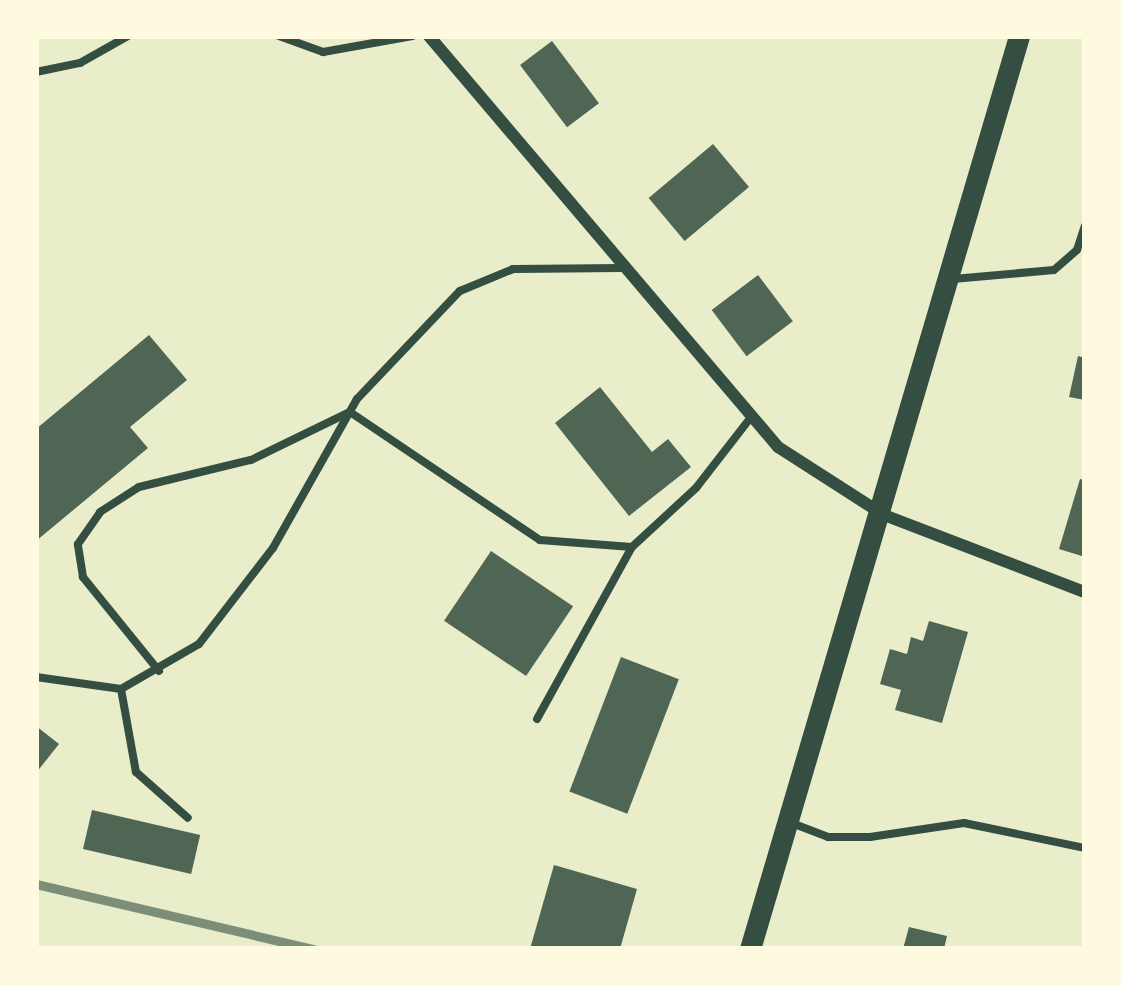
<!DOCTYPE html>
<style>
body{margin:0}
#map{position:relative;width:1121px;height:985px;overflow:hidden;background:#e9edc9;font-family:"IBM Plex Sans",sans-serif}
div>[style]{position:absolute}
.building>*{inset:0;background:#4f6655;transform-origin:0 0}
.service>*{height:8px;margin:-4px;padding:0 4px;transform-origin:4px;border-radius:4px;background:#344e41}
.minor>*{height:12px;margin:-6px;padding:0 6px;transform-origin:6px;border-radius:6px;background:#344e41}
.secondary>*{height:21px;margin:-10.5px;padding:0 10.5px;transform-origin:10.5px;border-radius:10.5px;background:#344e41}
.rail>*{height:9px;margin:-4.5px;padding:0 4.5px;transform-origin:4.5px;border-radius:4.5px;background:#7c8e77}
span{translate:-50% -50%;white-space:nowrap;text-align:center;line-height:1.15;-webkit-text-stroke:10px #fefae0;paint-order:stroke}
.frame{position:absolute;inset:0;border:39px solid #fefae0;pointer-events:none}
</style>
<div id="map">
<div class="building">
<i style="left:552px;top:41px;width:78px;height:40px;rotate:53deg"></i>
<i style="left:713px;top:144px;width:56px;height:84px;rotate:50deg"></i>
<i style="left:758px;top:275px;width:58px;height:58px;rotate:53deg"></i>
<i style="clip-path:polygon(149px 335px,187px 380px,130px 427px,148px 448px,36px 541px,36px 429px)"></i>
<i style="clip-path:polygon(1078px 356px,1085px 358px,1085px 400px,1069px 397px)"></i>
<i style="clip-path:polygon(600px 387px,652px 452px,668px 439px,691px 467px,629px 516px,555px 423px)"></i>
<i style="clip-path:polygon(1080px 479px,1085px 480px,1085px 557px,1059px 549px)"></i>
<i style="left:491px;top:551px;width:99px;height:84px;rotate:34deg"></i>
<i style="clip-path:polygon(929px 621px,968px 632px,942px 723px,895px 710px,901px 690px,880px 684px,890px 649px,907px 654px,911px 637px,923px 641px)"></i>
<i style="left:621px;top:657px;width:62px;height:144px;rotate:21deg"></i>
<i style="clip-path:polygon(36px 726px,59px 744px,36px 773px)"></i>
<i style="left:92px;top:810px;width:111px;height:40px;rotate:13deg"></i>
<i style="clip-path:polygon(554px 865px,637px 889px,620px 949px,530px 949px)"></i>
<i style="clip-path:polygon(909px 927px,947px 936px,944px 949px,903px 949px)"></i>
</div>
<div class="service">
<i style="left:279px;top:36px;width:47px;rotate:20deg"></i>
<i style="left:323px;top:52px;width:91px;rotate:-10.1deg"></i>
<i style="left:36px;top:72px;width:45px;rotate:-11.6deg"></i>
<i style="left:80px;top:63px;width:55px;rotate:-29.4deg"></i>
<i style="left:953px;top:279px;width:101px;rotate:-5.1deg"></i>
<i style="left:1054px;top:270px;width:30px;rotate:-41deg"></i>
<i style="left:1077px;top:250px;width:25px;rotate:-72deg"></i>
<i style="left:159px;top:671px;width:121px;rotate:-129deg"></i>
<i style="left:83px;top:577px;width:33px;rotate:-99deg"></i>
<i style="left:78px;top:544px;width:39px;rotate:-55deg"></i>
<i style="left:100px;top:512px;width:46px;rotate:-32.7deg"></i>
<i style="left:139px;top:487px;width:115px;rotate:-13.6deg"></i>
<i style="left:251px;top:460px;width:110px;rotate:-25.9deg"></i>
<i style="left:350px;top:412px;width:229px;rotate:34deg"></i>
<i style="left:540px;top:540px;width:92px;rotate:4.4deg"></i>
<i style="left:36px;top:677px;width:86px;rotate:8deg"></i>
<i style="left:121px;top:689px;width:90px;rotate:-30deg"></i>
<i style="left:199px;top:644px;width:121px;rotate:-52.4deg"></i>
<i style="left:273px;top:548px;width:171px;rotate:-60.6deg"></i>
<i style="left:357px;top:399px;width:149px;rotate:-46.4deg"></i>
<i style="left:460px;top:291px;width:57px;rotate:-22.5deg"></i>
<i style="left:513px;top:269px;width:109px;rotate:-0.5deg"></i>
<i style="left:121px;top:689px;width:84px;rotate:79.8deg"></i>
<i style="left:136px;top:772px;width:69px;rotate:41.5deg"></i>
<i style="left:537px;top:719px;width:196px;rotate:-61.1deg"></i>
<i style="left:632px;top:547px;width:87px;rotate:-42.7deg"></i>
<i style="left:696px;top:488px;width:85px;rotate:-52.2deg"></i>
<i style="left:789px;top:822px;width:42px;rotate:21deg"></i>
<i style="left:828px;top:837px;width:42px"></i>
<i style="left:870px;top:837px;width:95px;rotate:-8.5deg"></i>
<i style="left:964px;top:823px;width:124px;rotate:11.7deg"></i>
</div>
<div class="minor">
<i style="left:429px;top:36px;width:539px;rotate:49.66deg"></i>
<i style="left:778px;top:447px;width:126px;rotate:32.7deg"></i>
<i style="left:884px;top:515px;width:215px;rotate:21deg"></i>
</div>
<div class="secondary">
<i style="left:750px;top:949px;width:952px;rotate:-73.58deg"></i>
</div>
<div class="rail">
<i style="left:36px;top:884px;width:285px;rotate:13.2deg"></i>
</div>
<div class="frame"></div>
</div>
